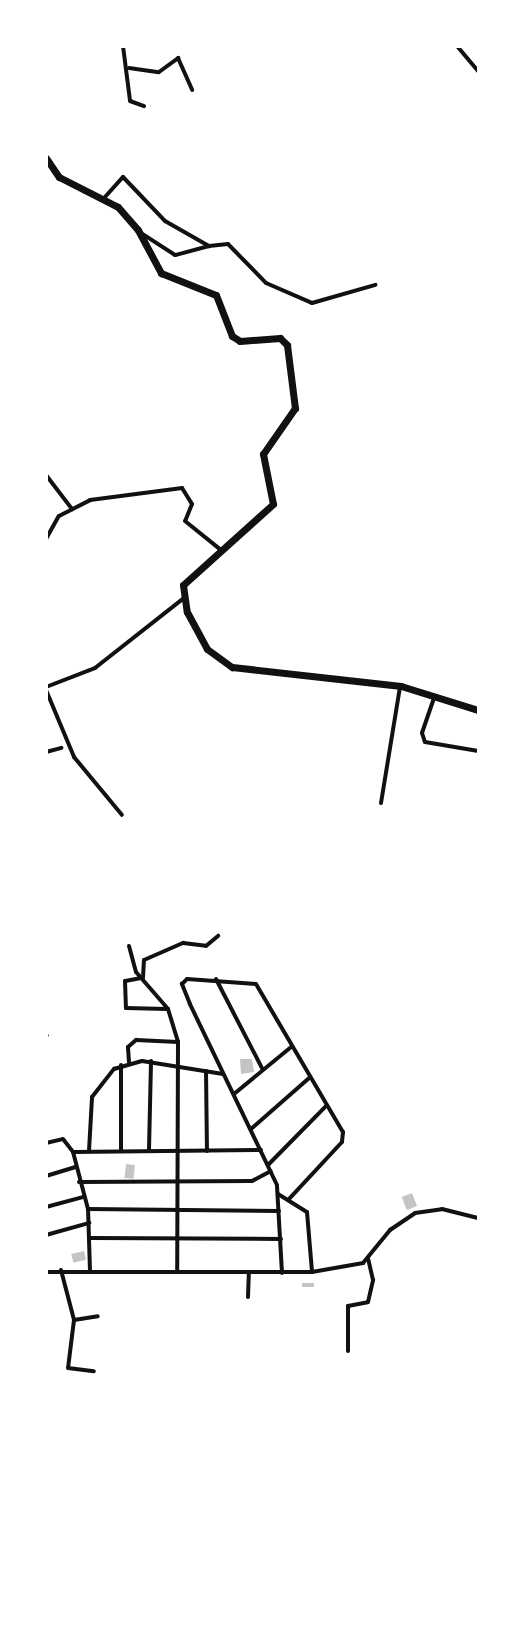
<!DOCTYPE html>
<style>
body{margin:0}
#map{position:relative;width:525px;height:1652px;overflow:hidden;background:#fff;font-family:Arial,sans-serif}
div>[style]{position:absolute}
.building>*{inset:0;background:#c4c4c4;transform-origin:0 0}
.minor>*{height:4px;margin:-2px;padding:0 2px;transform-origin:2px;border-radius:2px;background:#111}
.trunk>*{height:7px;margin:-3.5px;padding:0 3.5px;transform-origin:3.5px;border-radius:3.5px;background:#111}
span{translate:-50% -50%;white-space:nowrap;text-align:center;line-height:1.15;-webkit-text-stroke:4.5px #fff;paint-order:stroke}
.frame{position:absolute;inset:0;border:48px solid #fff;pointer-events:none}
</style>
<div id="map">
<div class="building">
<i style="clip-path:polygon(240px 1059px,252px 1059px,254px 1072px,241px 1074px)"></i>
<i style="left:126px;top:1164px;width:9px;height:14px;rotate:6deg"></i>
<i style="left:412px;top:1193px;width:14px;height:11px;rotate:69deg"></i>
<i style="left:84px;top:1251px;width:9px;height:13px;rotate:77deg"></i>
<i style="left:302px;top:1283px;width:12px;height:4px"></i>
</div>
<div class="minor">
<i style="left:123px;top:46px;width:55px;rotate:82.7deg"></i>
<i style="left:130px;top:101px;width:15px;rotate:20deg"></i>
<i style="left:457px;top:46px;width:33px;rotate:50deg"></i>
<i style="left:129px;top:68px;width:30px;rotate:8deg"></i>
<i style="left:159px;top:72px;width:24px;rotate:-36deg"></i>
<i style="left:178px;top:58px;width:35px;rotate:66deg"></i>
<i style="left:105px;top:197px;width:27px;rotate:-48deg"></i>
<i style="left:123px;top:177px;width:61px;rotate:46.3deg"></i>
<i style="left:165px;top:221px;width:51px;rotate:29.6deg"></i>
<i style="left:209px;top:246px;width:35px;rotate:165deg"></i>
<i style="left:175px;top:255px;width:38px;rotate:-147deg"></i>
<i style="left:209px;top:246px;width:19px;rotate:-6deg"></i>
<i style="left:228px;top:244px;width:54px;rotate:45.7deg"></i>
<i style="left:266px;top:283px;width:50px;rotate:23.5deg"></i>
<i style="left:312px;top:303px;width:66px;rotate:-15.9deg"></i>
<i style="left:46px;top:475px;width:43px;rotate:52.6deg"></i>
<i style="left:46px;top:539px;width:26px;rotate:-61deg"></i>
<i style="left:59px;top:516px;width:35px;rotate:-27deg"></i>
<i style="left:90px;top:500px;width:93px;rotate:-7.4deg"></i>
<i style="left:182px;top:488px;width:19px;rotate:58deg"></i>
<i style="left:192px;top:504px;width:18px;rotate:112deg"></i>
<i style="left:185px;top:521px;width:46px;rotate:38.9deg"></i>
<i style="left:46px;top:687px;width:53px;rotate:-21.2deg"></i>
<i style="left:95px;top:668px;width:113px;rotate:-38.2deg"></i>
<i style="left:46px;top:690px;width:73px;rotate:67.3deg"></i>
<i style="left:74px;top:757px;width:75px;rotate:50.4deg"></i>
<i style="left:434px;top:698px;width:37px;rotate:109deg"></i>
<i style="left:422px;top:733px;width:9px;rotate:72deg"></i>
<i style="left:425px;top:742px;width:54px;rotate:9.6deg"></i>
<i style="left:46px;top:752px;width:16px;rotate:-15deg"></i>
<i style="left:381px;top:803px;width:118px;rotate:-80.7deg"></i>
<i style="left:129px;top:946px;width:27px;rotate:75deg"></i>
<i style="left:136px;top:972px;width:49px;rotate:49.1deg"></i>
<i style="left:168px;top:1009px;width:34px;rotate:73deg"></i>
<i style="left:178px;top:1042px;width:230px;rotate:90.2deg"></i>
<i style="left:141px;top:978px;width:16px;rotate:169deg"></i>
<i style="left:125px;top:981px;width:27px;rotate:88deg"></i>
<i style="left:126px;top:1008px;width:41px;rotate:1.4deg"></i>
<i style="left:143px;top:978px;width:18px;rotate:-87deg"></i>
<i style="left:144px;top:960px;width:43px;rotate:-23.6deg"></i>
<i style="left:183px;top:943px;width:23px;rotate:7deg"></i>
<i style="left:206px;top:946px;width:16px;rotate:-40deg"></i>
<i style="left:216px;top:979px;width:102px;rotate:62.7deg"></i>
<i style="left:46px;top:1036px;width:1px;rotate:-45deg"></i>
<i style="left:129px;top:1062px;width:15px;rotate:-94deg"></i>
<i style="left:128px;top:1047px;width:11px;rotate:-41deg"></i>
<i style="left:136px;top:1040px;width:42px;rotate:2.7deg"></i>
<i style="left:206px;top:1071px;width:80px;rotate:89.3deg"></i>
<i style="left:234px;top:1094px;width:74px;rotate:-39.5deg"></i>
<i style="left:251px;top:1129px;width:77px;rotate:-41.3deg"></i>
<i style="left:46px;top:1143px;width:17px;rotate:-13deg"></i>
<i style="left:63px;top:1139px;width:16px;rotate:52deg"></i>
<i style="left:149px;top:1150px;width:89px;rotate:-88.7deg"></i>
<i style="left:89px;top:1151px;width:54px;rotate:-86.8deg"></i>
<i style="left:92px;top:1097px;width:36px;rotate:-52deg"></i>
<i style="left:114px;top:1069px;width:29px;rotate:-16deg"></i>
<i style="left:142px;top:1061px;width:82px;rotate:9.1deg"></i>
<i style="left:121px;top:1151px;width:86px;rotate:-90deg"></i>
<i style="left:268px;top:1165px;width:83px;rotate:-45.5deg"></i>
<i style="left:46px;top:1176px;width:30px;rotate:-17deg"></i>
<i style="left:79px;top:1182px;width:173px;rotate:-0.3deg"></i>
<i style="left:252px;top:1181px;width:21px;rotate:-28deg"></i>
<i style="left:278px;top:1194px;width:34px;rotate:32deg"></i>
<i style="left:307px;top:1212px;width:60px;rotate:85.2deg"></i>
<i style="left:46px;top:1207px;width:38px;rotate:-15deg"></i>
<i style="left:88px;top:1209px;width:191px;rotate:0.6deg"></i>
<i style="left:46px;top:1235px;width:45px;rotate:-15.6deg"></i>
<i style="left:90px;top:1238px;width:191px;rotate:0.3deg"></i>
<i style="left:61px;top:1270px;width:52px;rotate:75.4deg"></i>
<i style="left:74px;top:1320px;width:24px;rotate:-9deg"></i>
<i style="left:90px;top:1271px;width:62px;rotate:-91.8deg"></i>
<i style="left:88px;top:1209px;width:59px;rotate:-104.7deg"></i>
<i style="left:73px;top:1152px;width:188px;rotate:-0.6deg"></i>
<i style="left:46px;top:1272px;width:266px"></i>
<i style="left:312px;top:1272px;width:52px;rotate:-10deg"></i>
<i style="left:363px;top:1263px;width:43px;rotate:-50.7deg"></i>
<i style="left:390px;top:1230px;width:30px;rotate:-34deg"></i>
<i style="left:415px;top:1213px;width:27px;rotate:-8deg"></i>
<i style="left:442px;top:1209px;width:37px;rotate:14deg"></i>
<i style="left:282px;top:1273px;width:88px;rotate:-93.3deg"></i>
<i style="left:277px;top:1185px;width:201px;rotate:-115.7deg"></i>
<i style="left:190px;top:1004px;width:22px;rotate:-112deg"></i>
<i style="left:182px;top:984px;width:7px;rotate:-45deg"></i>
<i style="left:187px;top:979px;width:69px;rotate:4.1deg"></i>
<i style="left:256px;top:984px;width:172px;rotate:59.6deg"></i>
<i style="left:343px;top:1132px;width:10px;rotate:96deg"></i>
<i style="left:342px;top:1142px;width:78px;rotate:132.9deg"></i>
<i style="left:248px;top:1297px;width:24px;rotate:-88deg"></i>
<i style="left:74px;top:1320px;width:48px;rotate:97.1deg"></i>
<i style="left:68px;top:1368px;width:26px;rotate:7deg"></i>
<i style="left:348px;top:1351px;width:45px;rotate:-90deg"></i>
<i style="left:348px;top:1306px;width:20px;rotate:-11deg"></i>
<i style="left:368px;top:1302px;width:23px;rotate:-77deg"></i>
<i style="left:373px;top:1280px;width:22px;rotate:-103deg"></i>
</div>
<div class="trunk">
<i style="left:46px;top:158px;width:23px;rotate:56deg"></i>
<i style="left:59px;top:177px;width:66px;rotate:27deg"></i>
<i style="left:118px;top:207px;width:30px;rotate:49deg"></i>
<i style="left:138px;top:230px;width:49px;rotate:61.9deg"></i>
<i style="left:161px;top:273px;width:59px;rotate:21.8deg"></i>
<i style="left:216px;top:295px;width:44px;rotate:68.7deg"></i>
<i style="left:232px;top:336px;width:9px;rotate:32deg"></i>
<i style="left:240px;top:341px;width:40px;rotate:-4.3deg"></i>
<i style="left:280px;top:338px;width:10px;rotate:45deg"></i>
<i style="left:287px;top:345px;width:64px;rotate:82.8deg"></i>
<i style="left:295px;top:408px;width:56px;rotate:124.8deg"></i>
<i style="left:263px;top:454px;width:51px;rotate:78.7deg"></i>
<i style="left:273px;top:504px;width:121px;rotate:138deg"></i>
<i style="left:183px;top:585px;width:27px;rotate:82deg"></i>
<i style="left:187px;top:612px;width:42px;rotate:61.6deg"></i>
<i style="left:207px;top:649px;width:31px;rotate:36deg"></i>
<i style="left:232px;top:667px;width:170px;rotate:6.4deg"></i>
<i style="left:401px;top:686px;width:81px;rotate:17.3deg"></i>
</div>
<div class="frame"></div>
</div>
